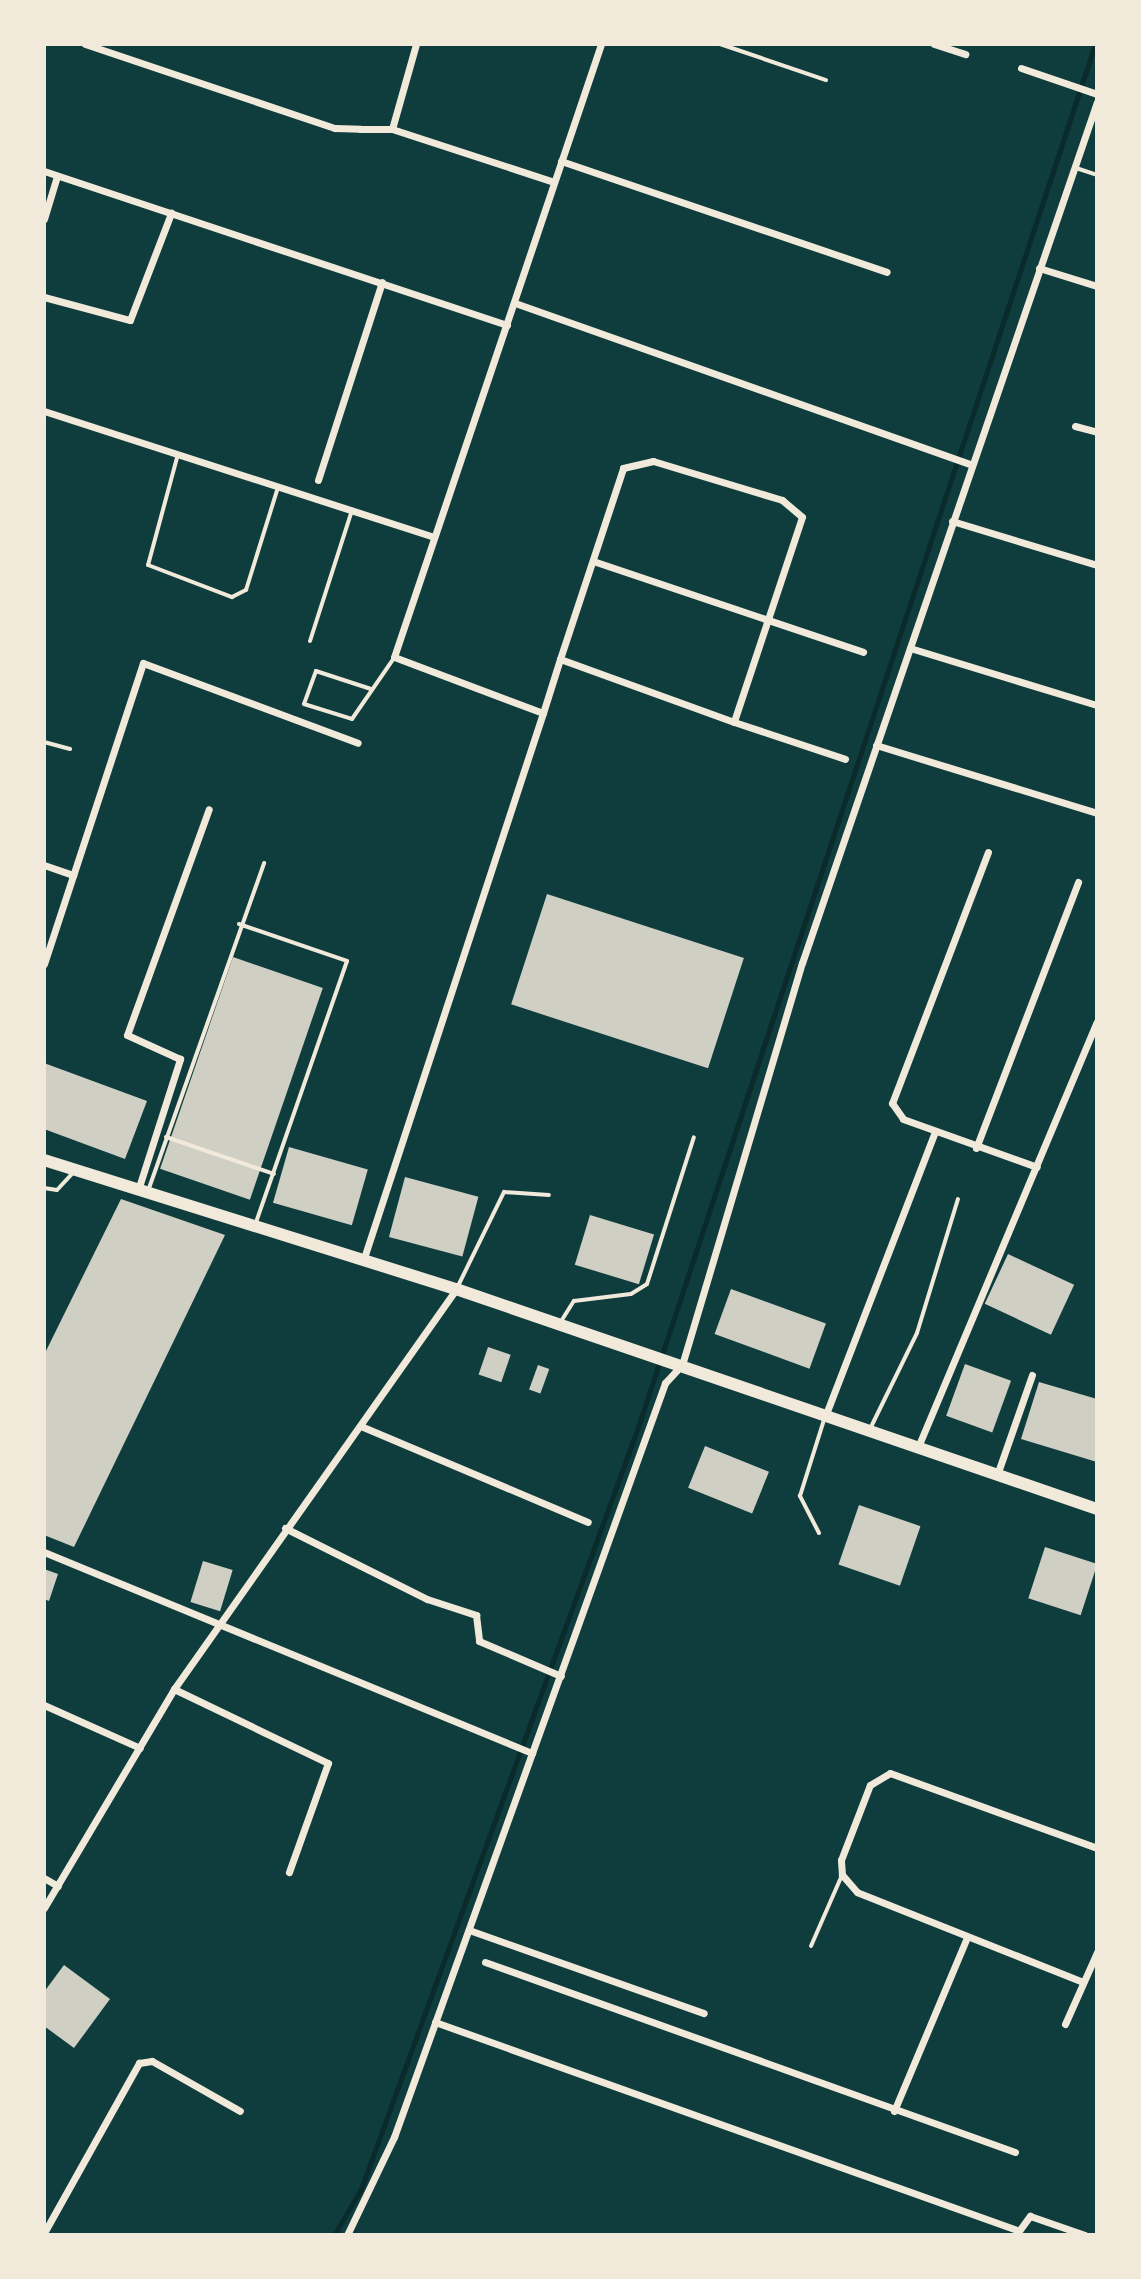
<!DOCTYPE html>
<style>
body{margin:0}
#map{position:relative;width:1141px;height:2279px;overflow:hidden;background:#0f3d3e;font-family:"Roboto Serif",serif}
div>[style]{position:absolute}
.stream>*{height:5px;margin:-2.5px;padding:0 2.5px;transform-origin:2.5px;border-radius:2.5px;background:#0a2a2b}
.building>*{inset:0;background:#cfcfc3;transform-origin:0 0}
.service>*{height:4px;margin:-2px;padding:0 2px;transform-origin:2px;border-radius:2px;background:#f1e9da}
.minor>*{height:7px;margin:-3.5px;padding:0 3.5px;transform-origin:3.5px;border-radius:3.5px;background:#f1e9da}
.primary>*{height:12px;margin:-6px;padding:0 6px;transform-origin:6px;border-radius:6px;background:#f1e9da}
span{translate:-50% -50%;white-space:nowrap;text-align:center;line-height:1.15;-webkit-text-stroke:6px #f1e9da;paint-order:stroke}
.frame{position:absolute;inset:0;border:46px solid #f1e9da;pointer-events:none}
</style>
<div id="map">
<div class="stream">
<i style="left:334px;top:2235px;width:53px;rotate:-59.6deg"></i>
<i style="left:361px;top:2189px;width:808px;rotate:-70.02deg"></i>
<i style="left:637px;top:1430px;width:1460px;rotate:-71.71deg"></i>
</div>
<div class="building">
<i style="left:547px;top:894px;width:207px;height:116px;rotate:18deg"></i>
<i style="left:233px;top:957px;width:95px;height:224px;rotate:19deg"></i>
<i style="clip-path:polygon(44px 1063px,147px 1101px,125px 1159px,44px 1129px)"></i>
<i style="left:289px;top:1147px;width:82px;height:58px;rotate:16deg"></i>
<i style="left:405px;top:1177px;width:76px;height:62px;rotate:15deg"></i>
<i style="clip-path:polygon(121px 1199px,225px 1235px,74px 1547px,44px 1535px,44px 1355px)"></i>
<i style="left:590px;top:1215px;width:67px;height:52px;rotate:17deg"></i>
<i style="left:1008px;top:1254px;width:73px;height:55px;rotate:25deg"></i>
<i style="left:731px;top:1289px;width:101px;height:48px;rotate:20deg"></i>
<i style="left:488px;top:1347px;width:24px;height:29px;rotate:19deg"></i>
<i style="left:965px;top:1364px;width:49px;height:55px;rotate:20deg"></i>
<i style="left:538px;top:1365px;width:12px;height:26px;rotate:20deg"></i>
<i style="clip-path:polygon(1039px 1382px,1097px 1399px,1097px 1462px,1021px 1439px)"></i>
<i style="left:705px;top:1446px;width:69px;height:45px;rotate:22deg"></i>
<i style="left:859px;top:1505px;width:65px;height:63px;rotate:19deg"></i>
<i style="left:1045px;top:1547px;width:55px;height:54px;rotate:18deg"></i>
<i style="left:203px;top:1561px;width:31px;height:43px;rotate:17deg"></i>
<i style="clip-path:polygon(44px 1569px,58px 1574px,49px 1601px,44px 1599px)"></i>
<i style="clip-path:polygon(64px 1965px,110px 1999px,74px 2048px,44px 2026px,44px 1992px)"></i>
</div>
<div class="service">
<i style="left:720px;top:44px;width:112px;rotate:18.8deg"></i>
<i style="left:1076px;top:168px;width:22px;rotate:18deg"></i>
<i style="left:178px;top:454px;width:115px;rotate:105.1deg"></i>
<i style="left:148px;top:565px;width:90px;rotate:20.9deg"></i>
<i style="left:232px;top:597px;width:16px;rotate:-27deg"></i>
<i style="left:246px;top:590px;width:108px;rotate:-72.7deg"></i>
<i style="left:310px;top:641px;width:138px;rotate:-72.2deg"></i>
<i style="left:371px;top:689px;width:58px;rotate:-161.9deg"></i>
<i style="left:316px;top:671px;width:35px;rotate:110deg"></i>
<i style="left:304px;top:704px;width:50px;rotate:17.4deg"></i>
<i style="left:352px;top:719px;width:74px;rotate:-55.5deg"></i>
<i style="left:44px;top:742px;width:27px;rotate:15deg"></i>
<i style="left:239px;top:924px;width:114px;rotate:18.9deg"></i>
<i style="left:347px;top:961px;width:280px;rotate:109.2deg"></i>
<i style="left:166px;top:1137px;width:114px;rotate:18.9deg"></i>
<i style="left:44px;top:1188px;width:13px;rotate:9deg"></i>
<i style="left:57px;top:1190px;width:25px;rotate:-47deg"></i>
<i style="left:148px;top:1191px;width:348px;rotate:-70.5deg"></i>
<i style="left:457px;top:1288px;width:107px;rotate:-63.9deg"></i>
<i style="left:504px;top:1192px;width:45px;rotate:3.8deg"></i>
<i style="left:560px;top:1323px;width:26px;rotate:-58deg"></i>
<i style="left:574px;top:1301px;width:57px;rotate:-7deg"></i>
<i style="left:631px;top:1294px;width:19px;rotate:-32deg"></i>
<i style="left:647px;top:1284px;width:154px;rotate:-72.3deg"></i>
<i style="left:870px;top:1429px;width:107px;rotate:-63.9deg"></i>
<i style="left:917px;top:1333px;width:140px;rotate:-73deg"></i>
<i style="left:819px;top:1533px;width:42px;rotate:-117.2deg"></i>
<i style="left:800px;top:1496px;width:80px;rotate:-72.5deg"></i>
<i style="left:811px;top:1946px;width:77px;rotate:-66.4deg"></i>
</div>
<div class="minor">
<i style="left:85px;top:44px;width:264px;rotate:18.6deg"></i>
<i style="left:335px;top:128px;width:25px;rotate:2deg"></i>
<i style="left:360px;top:129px;width:32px"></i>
<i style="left:392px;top:129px;width:88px;rotate:-74.2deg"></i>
<i style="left:934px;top:44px;width:33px;rotate:18deg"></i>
<i style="left:1021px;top:68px;width:80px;rotate:18.9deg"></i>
<i style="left:392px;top:129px;width:170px;rotate:18.1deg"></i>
<i style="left:561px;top:161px;width:344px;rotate:18.8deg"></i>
<i style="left:44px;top:171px;width:488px;rotate:18.4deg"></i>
<i style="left:44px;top:219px;width:45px;rotate:-73.2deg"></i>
<i style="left:1039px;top:268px;width:61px;rotate:17.2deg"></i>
<i style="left:44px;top:297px;width:89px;rotate:15deg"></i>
<i style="left:130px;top:320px;width:115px;rotate:-69deg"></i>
<i style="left:515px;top:303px;width:485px;rotate:19.5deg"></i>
<i style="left:44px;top:411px;width:410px;rotate:17.9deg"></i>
<i style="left:1075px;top:426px;width:23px;rotate:15deg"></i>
<i style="left:318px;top:480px;width:208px;rotate:-72.1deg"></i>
<i style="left:952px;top:521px;width:152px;rotate:16.9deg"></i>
<i style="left:593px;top:561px;width:285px;rotate:18.6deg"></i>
<i style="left:910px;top:648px;width:195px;rotate:17deg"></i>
<i style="left:543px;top:713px;width:159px;rotate:-159.4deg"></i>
<i style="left:394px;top:657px;width:647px;rotate:-71.34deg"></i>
<i style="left:734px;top:722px;width:117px;rotate:18.4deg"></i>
<i style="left:876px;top:745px;width:231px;rotate:17.1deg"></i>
<i style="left:988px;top:852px;width:269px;rotate:110.9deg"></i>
<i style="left:892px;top:1103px;width:19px;rotate:55deg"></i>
<i style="left:903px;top:1119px;width:142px;rotate:19.7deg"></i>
<i style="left:44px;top:865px;width:31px;rotate:19deg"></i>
<i style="left:44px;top:964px;width:317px;rotate:-71.8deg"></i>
<i style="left:143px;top:663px;width:229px;rotate:20.4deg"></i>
<i style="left:976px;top:1148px;width:285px;rotate:-69deg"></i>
<i style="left:138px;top:1190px;width:138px;rotate:-72.2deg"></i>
<i style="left:180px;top:1059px;width:58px;rotate:-155.6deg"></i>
<i style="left:127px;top:1035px;width:240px;rotate:-70.1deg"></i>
<i style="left:363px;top:1261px;width:577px;rotate:-71.82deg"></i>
<i style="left:543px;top:713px;width:57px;rotate:-72.5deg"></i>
<i style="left:560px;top:659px;width:201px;rotate:-71.7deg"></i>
<i style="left:623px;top:468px;width:31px;rotate:-13deg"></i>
<i style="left:653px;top:461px;width:135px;rotate:16.8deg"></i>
<i style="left:782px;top:500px;width:26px;rotate:40deg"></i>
<i style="left:802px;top:517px;width:216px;rotate:108.4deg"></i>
<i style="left:734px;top:722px;width:185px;rotate:-160.1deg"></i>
<i style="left:826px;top:1414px;width:302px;rotate:-68.9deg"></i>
<i style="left:363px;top:1427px;width:244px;rotate:22.9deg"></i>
<i style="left:918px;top:1447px;width:461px;rotate:-67.2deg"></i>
<i style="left:997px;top:1475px;width:106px;rotate:-70.7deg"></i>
<i style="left:285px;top:1528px;width:159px;rotate:26.6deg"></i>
<i style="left:427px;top:1599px;width:52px;rotate:18.1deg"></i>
<i style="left:476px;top:1615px;width:26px;rotate:83deg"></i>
<i style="left:479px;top:1641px;width:89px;rotate:23.1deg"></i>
<i style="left:44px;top:1552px;width:528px;rotate:22.39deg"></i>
<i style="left:174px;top:1689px;width:171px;rotate:25.7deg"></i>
<i style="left:328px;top:1763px;width:116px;rotate:109.7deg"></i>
<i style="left:44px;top:1705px;width:105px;rotate:24.1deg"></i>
<i style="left:44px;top:1878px;width:16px;rotate:30deg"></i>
<i style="left:44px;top:1908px;width:255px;rotate:-59.3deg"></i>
<i style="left:174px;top:1689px;width:489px;rotate:-54.8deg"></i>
<i style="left:469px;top:1930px;width:249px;rotate:19.5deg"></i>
<i style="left:485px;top:1962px;width:563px;rotate:19.72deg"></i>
<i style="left:1083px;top:1982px;width:243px;rotate:-158.3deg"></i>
<i style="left:857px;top:1892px;width:23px;rotate:-131deg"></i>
<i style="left:842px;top:1875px;width:15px;rotate:-94deg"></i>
<i style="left:841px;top:1860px;width:80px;rotate:-68.9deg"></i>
<i style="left:870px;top:1785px;width:23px;rotate:-31deg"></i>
<i style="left:890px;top:1773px;width:220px;rotate:19.9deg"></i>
<i style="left:435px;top:2022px;width:618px;rotate:19.67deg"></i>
<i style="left:1065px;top:2024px;width:79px;rotate:-66deg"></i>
<i style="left:894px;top:2111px;width:189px;rotate:-67.2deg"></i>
<i style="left:44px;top:2233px;width:195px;rotate:-60.8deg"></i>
<i style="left:139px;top:2063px;width:13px;rotate:-9deg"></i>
<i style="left:152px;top:2061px;width:101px;rotate:29.6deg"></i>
<i style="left:347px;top:2235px;width:109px;rotate:-64.4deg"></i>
<i style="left:394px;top:2137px;width:801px;rotate:-70.23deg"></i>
<i style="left:665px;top:1383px;width:25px;rotate:-47deg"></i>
<i style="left:682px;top:1365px;width:420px;rotate:-73.4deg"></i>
<i style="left:802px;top:963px;width:910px;rotate:-71.09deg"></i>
<i style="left:1016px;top:2235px;width:24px;rotate:-54deg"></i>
<i style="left:1030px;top:2216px;width:58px;rotate:19.1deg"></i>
</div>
<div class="primary">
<i style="left:44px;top:1160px;width:432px;rotate:17.4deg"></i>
<i style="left:456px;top:1289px;width:678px;rotate:18.94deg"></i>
</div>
<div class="frame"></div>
</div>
